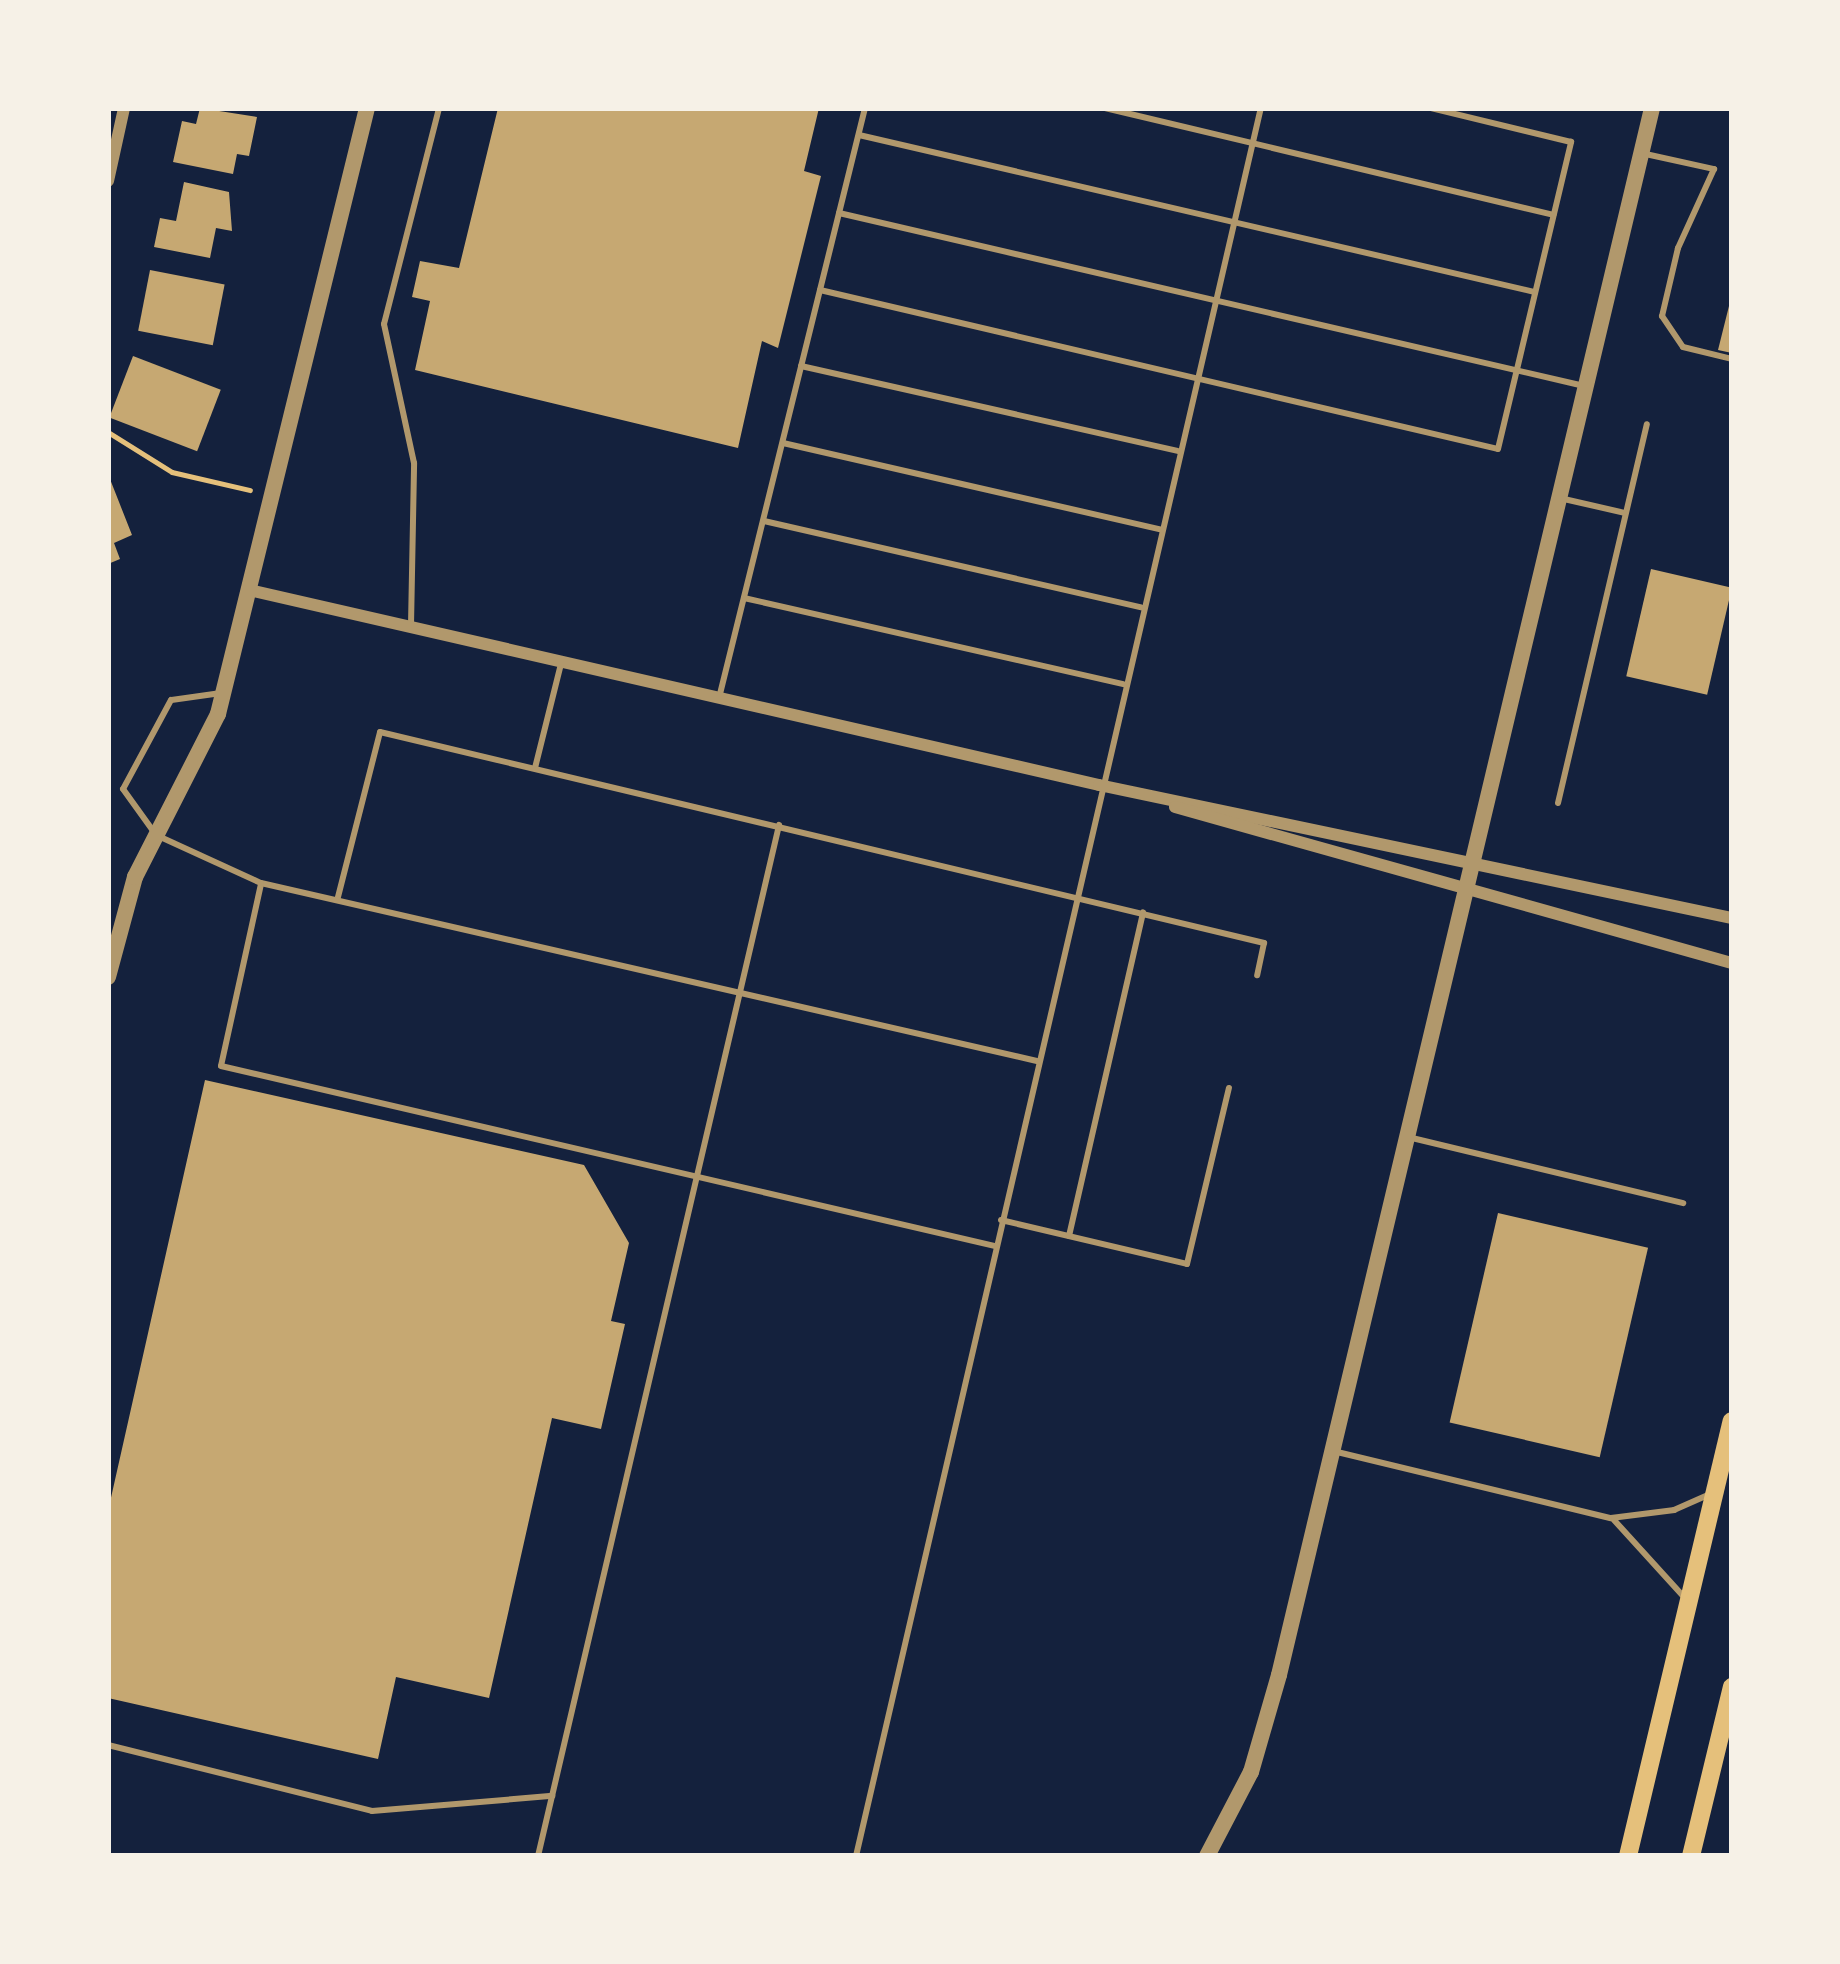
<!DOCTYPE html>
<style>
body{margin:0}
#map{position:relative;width:1840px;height:1964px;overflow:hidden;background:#14213d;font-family:Spectral,serif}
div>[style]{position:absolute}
.building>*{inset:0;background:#c6a872;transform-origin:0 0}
.path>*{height:4.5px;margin:-2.25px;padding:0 2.25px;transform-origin:2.25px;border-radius:2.25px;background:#e5c07b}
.service>*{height:6px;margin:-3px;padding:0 3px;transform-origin:3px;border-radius:3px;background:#b1986c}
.minor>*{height:12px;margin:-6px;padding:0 6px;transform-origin:6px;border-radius:6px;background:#b1986c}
.tertiary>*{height:16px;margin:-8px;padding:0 8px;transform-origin:8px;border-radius:8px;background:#b1986c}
.secondary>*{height:18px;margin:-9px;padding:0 9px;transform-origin:9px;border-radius:9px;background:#e5c07b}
span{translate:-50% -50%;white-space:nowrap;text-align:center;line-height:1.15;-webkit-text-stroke:12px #f6f1e7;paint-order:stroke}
.frame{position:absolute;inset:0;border:111px solid #f6f1e7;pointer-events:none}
</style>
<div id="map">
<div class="building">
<i style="clip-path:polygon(200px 108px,257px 117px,249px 156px,237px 154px,233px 174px,173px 162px,182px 121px,196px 124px)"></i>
<i style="clip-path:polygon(498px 108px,819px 108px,804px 171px,821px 176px,778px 348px,762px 341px,738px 448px,415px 370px,430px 301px,412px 297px,420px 261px,459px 268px)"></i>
<i style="clip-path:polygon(184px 182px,229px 192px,232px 231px,216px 228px,210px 258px,154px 247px,160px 218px,176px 221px)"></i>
<i style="left:150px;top:270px;width:76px;height:62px;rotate:11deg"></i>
<i style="clip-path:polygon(1730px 302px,1732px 303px,1732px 353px,1718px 350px)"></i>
<i style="left:133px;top:356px;width:94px;height:66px;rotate:21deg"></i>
<i style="clip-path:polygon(108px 474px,132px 535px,114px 543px,120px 559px,108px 564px)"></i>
<i style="left:1651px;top:569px;width:83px;height:110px;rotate:13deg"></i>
<i style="clip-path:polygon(205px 1080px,584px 1165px,629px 1243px,611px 1321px,625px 1324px,601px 1429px,552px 1418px,489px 1698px,396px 1677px,378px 1759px,108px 1698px,108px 1511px)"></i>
<i style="left:1498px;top:1213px;width:154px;height:215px;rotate:13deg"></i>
</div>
<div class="path">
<i style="left:108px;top:432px;width:75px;rotate:32deg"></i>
<i style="left:172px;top:472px;width:80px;rotate:13deg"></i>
</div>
<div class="service">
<i style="left:1105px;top:108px;width:461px;rotate:13.4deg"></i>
<i style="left:859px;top:135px;width:694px;rotate:13.08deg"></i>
<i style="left:1641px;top:153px;width:75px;rotate:12.4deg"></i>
<i style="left:1714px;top:169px;width:87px;rotate:114.5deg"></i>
<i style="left:1678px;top:248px;width:70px;rotate:103.2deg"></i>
<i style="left:1662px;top:316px;width:37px;rotate:56deg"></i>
<i style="left:1683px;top:347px;width:50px;rotate:13.8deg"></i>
<i style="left:839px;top:213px;width:765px;rotate:13.07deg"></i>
<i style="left:820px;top:290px;width:696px;rotate:13.2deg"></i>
<i style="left:1498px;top:449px;width:316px;rotate:-76.6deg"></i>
<i style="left:1571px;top:142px;width:145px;rotate:-166.4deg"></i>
<i style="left:801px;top:366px;width:386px;rotate:12.7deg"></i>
<i style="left:783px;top:443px;width:387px;rotate:12.9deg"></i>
<i style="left:1564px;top:499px;width:63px;rotate:12.9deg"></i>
<i style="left:764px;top:521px;width:387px;rotate:12.9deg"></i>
<i style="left:744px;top:598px;width:389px;rotate:12.8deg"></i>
<i style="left:411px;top:625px;width:162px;rotate:-88.9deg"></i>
<i style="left:414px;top:463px;width:142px;rotate:-102.2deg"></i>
<i style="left:384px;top:324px;width:223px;rotate:-75.7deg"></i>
<i style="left:221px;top:693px;width:50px;rotate:172deg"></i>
<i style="left:171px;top:700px;width:101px;rotate:118.3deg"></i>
<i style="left:123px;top:789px;width:57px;rotate:54.3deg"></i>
<i style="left:156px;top:835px;width:115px;rotate:24.6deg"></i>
<i style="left:261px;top:883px;width:796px;rotate:12.92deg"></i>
<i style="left:719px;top:698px;width:608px;rotate:-76.1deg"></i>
<i style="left:535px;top:768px;width:107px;rotate:-76deg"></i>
<i style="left:1558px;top:803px;width:389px;rotate:-76.8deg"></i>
<i style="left:261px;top:884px;width:186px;rotate:102.4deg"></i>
<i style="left:221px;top:1066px;width:795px;rotate:13.09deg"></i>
<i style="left:338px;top:897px;width:170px;rotate:-75.7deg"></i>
<i style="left:380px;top:732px;width:909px;rotate:13.42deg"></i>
<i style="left:1264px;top:943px;width:33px;rotate:102deg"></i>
<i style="left:1412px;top:1138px;width:279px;rotate:13.5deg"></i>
<i style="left:1001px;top:1220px;width:191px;rotate:13.3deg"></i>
<i style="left:1187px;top:1264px;width:181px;rotate:-76.6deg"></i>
<i style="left:1069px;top:1236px;width:332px;rotate:-77.1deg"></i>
<i style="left:1333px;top:1451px;width:286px;rotate:13.6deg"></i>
<i style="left:1611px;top:1518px;width:64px;rotate:-7.2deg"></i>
<i style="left:1674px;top:1510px;width:39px;rotate:-24deg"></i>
<i style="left:1614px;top:1520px;width:105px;rotate:47.7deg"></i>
<i style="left:108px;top:1745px;width:272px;rotate:14deg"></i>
<i style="left:372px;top:1811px;width:181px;rotate:-4.8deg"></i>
<i style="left:538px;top:1856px;width:1059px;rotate:-76.84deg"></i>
<i style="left:856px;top:1856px;width:1794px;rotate:-76.96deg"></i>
</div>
<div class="minor">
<i style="left:108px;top:181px;width:75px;rotate:-77.6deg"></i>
<i style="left:254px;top:591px;width:867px;rotate:12.93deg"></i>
<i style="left:1099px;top:785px;width:647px;rotate:11.87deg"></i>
<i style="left:1175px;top:807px;width:578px;rotate:15.65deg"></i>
</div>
<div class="tertiary">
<i style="left:108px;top:977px;width:104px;rotate:-74.9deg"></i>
<i style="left:135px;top:877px;width:183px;rotate:-63deg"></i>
<i style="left:218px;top:714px;width:624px;rotate:-76.19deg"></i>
<i style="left:1207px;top:1856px;width:95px;rotate:-62.4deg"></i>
<i style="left:1251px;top:1772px;width:101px;rotate:-73.9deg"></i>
<i style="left:1279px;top:1675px;width:1611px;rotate:-76.61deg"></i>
</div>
<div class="secondary">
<i style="left:1628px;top:1856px;width:447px;rotate:-76.6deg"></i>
<i style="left:1691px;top:1856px;width:174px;rotate:-76.4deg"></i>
</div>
<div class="frame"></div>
</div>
